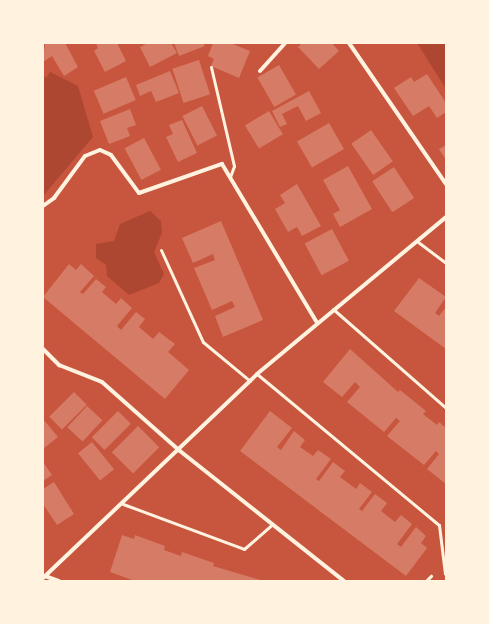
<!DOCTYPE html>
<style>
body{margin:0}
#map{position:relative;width:489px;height:624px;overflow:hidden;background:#c8553d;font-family:"Playfair Display",serif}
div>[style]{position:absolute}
.green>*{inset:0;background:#ae4732}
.building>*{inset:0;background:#d67c66;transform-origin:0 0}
.path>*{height:2.5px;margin:-1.25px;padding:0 1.25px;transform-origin:1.25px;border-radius:1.25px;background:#fff3e0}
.service>*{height:3px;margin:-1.5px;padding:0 1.5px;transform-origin:1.5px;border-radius:1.5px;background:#fff3e0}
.minor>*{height:4px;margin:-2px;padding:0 2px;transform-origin:2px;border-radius:2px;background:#fff3e0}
span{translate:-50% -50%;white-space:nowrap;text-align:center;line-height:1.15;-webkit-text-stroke:4px #fff3e0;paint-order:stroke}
.frame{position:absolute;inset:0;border:44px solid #fff3e0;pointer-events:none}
</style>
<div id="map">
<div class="green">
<i style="clip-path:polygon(417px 43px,446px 43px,446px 89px)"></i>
<i style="clip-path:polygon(50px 72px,78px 86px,93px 137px,43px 196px,43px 75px,46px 78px)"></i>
<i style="clip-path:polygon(150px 211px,161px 221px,162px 233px,154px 252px,164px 274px,159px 283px,129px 295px,107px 276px,106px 265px,96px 258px,96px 244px,114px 241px,120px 224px)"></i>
</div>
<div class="building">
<i style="clip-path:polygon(45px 43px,65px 43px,78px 67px,64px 76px,52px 56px,43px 62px)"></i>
<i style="clip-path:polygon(96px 43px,117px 43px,126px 61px,105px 72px,94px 51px,98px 48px)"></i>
<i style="clip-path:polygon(148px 43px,171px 43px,177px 53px,150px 67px,140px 47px)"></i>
<i style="clip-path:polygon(174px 43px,203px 43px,205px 46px,179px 56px)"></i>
<i style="clip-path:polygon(213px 43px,230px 43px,250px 51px,239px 78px,211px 66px,214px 59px,208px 56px)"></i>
<i style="clip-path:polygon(302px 43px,332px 43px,339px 51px,319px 69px,298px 47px)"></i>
<i style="left:199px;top:60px;width:36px;height:28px;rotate:72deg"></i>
<i style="left:279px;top:65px;width:34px;height:25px;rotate:60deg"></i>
<i style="clip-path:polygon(170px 71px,179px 93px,156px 102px,151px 91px,140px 96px,136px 85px)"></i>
<i style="clip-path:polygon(427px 74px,446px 103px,446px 112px,437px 118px,429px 106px,413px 116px,394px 88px,411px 77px,414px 82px)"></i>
<i style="left:126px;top:77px;width:25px;height:35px;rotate:67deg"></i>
<i style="clip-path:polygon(309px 91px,321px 113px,306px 121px,298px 106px,282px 114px,287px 124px,280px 127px,272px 111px)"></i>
<i style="left:202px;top:106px;width:33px;height:22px;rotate:63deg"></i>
<i style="clip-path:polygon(130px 109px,136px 125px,127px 128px,130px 136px,109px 144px,100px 121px)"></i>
<i style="left:269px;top:111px;width:27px;height:28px;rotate:59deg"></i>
<i style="clip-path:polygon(182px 120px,197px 153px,178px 162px,166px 137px,173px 134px,169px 125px)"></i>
<i style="left:329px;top:123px;width:30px;height:37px;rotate:60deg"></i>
<i style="left:371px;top:130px;width:38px;height:24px;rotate:55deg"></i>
<i style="left:144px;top:138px;width:36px;height:22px;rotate:62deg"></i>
<i style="clip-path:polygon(446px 145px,446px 160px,439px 149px)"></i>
<i style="clip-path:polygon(348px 166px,372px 209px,340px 227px,333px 214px,340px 210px,323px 180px)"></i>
<i style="left:394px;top:167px;width:37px;height:26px;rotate:57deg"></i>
<i style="clip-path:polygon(297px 184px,321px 226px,302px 236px,297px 227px,288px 232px,275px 209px,285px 203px,280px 195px)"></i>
<i style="clip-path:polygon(221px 221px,263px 320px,223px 337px,215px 316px,235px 307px,232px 301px,212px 310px,194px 268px,215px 260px,213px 254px,193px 263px,182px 238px)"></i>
<i style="left:332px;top:229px;width:36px;height:31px;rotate:62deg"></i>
<i style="clip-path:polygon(69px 264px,76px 270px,81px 264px,94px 276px,80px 292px,83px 294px,96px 279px,106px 287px,102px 292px,116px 304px,121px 298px,132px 308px,117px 326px,121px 330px,136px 312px,145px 319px,139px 327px,153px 339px,159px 332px,175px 344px,168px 352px,189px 370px,165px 399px,43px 297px)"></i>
<i style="clip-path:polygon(419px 278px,446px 297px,435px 313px,439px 316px,446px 307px,446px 349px,394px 311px)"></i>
<i style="clip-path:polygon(350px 349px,398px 392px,400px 390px,426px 411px,423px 414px,437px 425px,439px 422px,446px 428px,446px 484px,427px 469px,439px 454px,436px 451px,424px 465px,387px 436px,400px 421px,396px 418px,384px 432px,347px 402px,360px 387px,355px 382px,342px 397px,323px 382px)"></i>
<i style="left:74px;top:392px;width:18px;height:35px;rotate:45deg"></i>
<i style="left:87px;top:406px;width:21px;height:29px;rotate:43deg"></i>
<i style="left:118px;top:411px;width:18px;height:37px;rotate:45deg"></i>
<i style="clip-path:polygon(270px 411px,292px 428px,277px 447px,281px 450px,294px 431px,305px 440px,300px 447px,313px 456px,318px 450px,331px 459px,316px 479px,319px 481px,333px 462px,345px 471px,340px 477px,356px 489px,360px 483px,372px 492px,359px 509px,362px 511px,375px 494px,387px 503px,381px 511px,395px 522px,401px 515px,412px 524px,397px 544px,401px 547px,416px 527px,426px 536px,421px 543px,427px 548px,406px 576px,240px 451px)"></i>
<i style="clip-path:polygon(43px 419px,58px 437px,43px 449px)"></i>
<i style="left:138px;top:426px;width:30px;height:37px;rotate:45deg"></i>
<i style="left:92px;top:442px;width:35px;height:18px;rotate:51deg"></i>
<i style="clip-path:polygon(43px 462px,52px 475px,43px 481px)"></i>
<i style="clip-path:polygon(54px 482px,74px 514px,57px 525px,43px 504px,43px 489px)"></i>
<i style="clip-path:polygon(122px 535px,134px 539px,135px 535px,165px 546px,164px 550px,181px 556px,182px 552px,214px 563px,213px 566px,264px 581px,135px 581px,110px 572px)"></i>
</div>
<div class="path">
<i style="left:426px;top:581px;width:7px;rotate:-45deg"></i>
</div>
<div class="service">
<i style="left:211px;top:67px;width:102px;rotate:76.9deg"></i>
<i style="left:234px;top:166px;width:12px;rotate:110deg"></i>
<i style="left:418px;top:242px;width:35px;rotate:37deg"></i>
<i style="left:161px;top:250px;width:101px;rotate:65.5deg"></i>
<i style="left:203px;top:342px;width:61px;rotate:39.7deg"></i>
<i style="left:333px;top:309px;width:150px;rotate:41.2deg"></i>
<i style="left:257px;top:374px;width:236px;rotate:39.7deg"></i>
<i style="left:439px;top:525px;width:49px;rotate:83deg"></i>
<i style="left:123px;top:504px;width:129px;rotate:20.4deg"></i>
<i style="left:244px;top:549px;width:37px;rotate:-41deg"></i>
</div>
<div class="minor">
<i style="left:349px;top:43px;width:171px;rotate:55.5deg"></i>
<i style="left:260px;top:71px;width:38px;rotate:-48deg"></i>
<i style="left:43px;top:206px;width:14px;rotate:-36deg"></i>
<i style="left:54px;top:198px;width:52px;rotate:-53.6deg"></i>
<i style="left:85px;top:156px;width:16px;rotate:-22deg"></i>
<i style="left:100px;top:150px;width:12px;rotate:24deg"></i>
<i style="left:111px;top:155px;width:47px;rotate:53.6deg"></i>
<i style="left:139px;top:193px;width:88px;rotate:-19.3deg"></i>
<i style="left:222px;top:164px;width:183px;rotate:59.1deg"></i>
<i style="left:43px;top:349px;width:23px;rotate:45deg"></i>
<i style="left:59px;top:365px;width:46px;rotate:21.6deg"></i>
<i style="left:102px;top:382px;width:104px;rotate:41.5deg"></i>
<i style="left:180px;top:451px;width:209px;rotate:38.4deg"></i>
<i style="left:45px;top:576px;width:15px;rotate:20deg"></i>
<i style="left:43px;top:578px;width:296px;rotate:-43.6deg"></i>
<i style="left:257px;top:374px;width:246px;rotate:-39.7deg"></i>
</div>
<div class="frame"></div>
</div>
